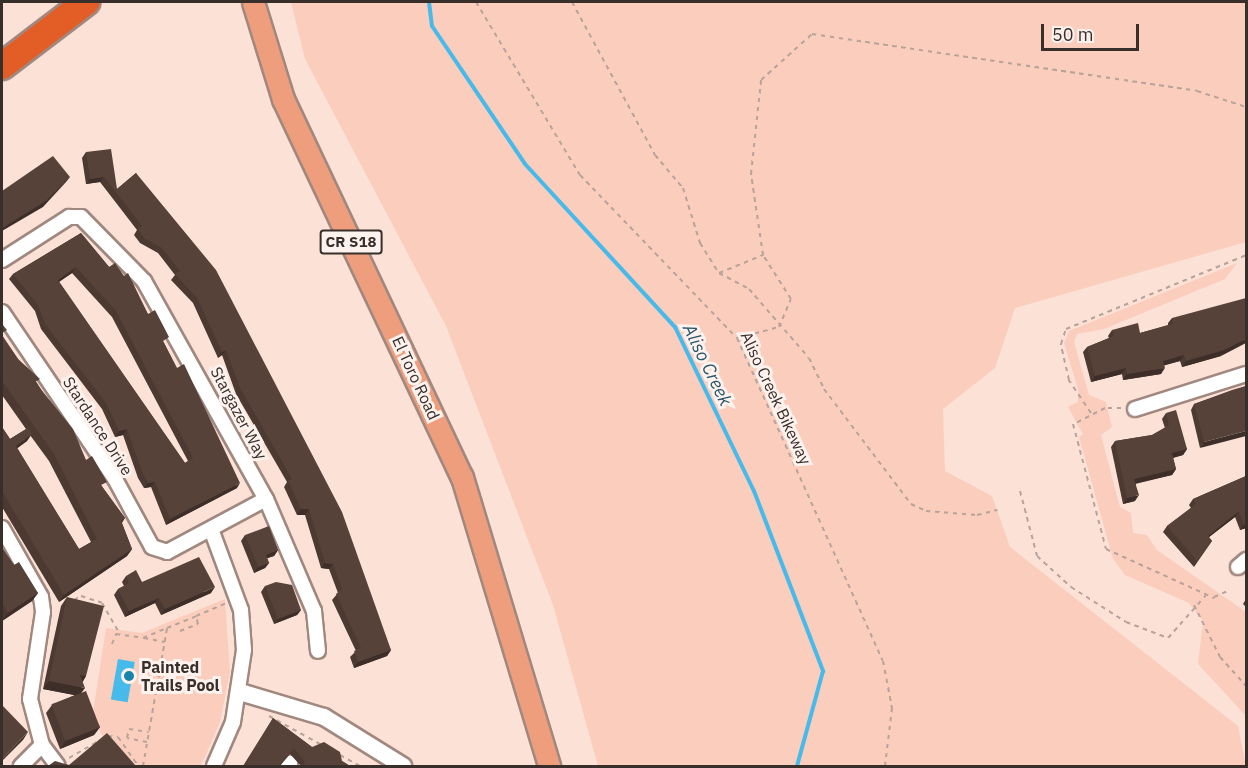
<!DOCTYPE html>
<style>
body{margin:0}
#map{position:relative;width:1248px;height:768px;overflow:hidden;background:#fce1d7;font-family:"IBM Plex Sans",sans-serif}
div>[style]{position:absolute}
.green>*{inset:0;background:#fbcdbd}
.water>*{inset:0;background:#46baea;transform-origin:0 0}
.stream>*{height:4px;margin:-2px;padding:0 2px;transform-origin:2px;border-radius:2px;background:#46baea}
.path>*{height:2px;margin-top:-1px;transform-origin:0;background:repeating-linear-gradient(90deg,#b8a39b 0 4.5px,transparent 0 9px)}
.roads{filter:drop-shadow(2px 0 #a1887f) drop-shadow(-2px 0 #a1887f) drop-shadow(0 2px #a1887f) drop-shadow(0 -2px #a1887f)}
.minor>*{height:14px;margin:-7px;padding:0 7px;transform-origin:7px;border-radius:7px;background:#fff}
.tertiary>*{height:16px;margin:-8px;padding:0 8px;transform-origin:8px;border-radius:8px;background:#fff}
.primary>*{height:21px;margin:-10.5px;padding:0 10.5px;transform-origin:10.5px;border-radius:10.5px;background:#ee9e7d}
.motorway>*{height:26px;margin:-13px;padding:0 13px;transform-origin:13px;border-radius:13px;background:#e25e26}
.wall>*{inset:0;background:#4b3932}
.shaded-wall>*{inset:0;background:#3d2e29}
.building>*{inset:0;background:#57423a;transform-origin:0 0}
.dots>*{width:16px;height:16px;translate:-50% -50%;box-sizing:border-box;border:3px solid #fdf2ee;border-radius:50%}
span{translate:-50% -50%;white-space:nowrap;text-align:center;line-height:1.15;-webkit-text-stroke:6px #fdf2ee;paint-order:stroke}
.shield-label span{padding:2px 4px;background:#fdf2ee;border:2px solid;border-radius:4px;-webkit-text-stroke-width:0}
.shield-label{font-size:15px;color:#382e2a;font-weight:700}
.street-label{font-size:16px;color:#382e2a}
.poi-label{font-size:16px;color:#382e2a;font-weight:700}
.left{translate:0 -50%;text-align:left}
.water-label{font-size:18px;color:#27556a;font-style:italic}
.frame{position:absolute;inset:0;border:3px solid #382e2a;pointer-events:none}
.scale{position:absolute;left:1041px;top:24px;width:98px;height:27px;box-sizing:border-box;border:3px solid #382e2a;border-top:0;padding-left:8px;font-size:18px;line-height:21px;white-space:nowrap;color:#382e2a;-webkit-text-stroke:4px #fdf2ee;paint-order:stroke}
</style>
<div id="map">
<div class="green">
<i style="clip-path:polygon(291px 2px,1246px 2px,1246px 242px,1015px 308px,995px 368px,943px 409px,945px 471px,992px 496px,1010px 547px,1238px 726px,1246px 766px,598px 766px,553px 605px,446px 326px,305px 59px)"></i>
<i style="clip-path:polygon(1237px 263px,1225px 279px,1104px 329px,1077px 334px,1074px 342px,1089px 395px,1106px 402px,1112px 427px,1101px 435px,1120px 507px,1131px 513px,1133px 533px,1147px 535px,1157px 550px,1246px 612px,1246px 716px,1198px 664px,1203px 621px,1189px 603px,1125px 575px,1113px 559px,1079px 437px,1083px 434px,1068px 407px,1078px 402px,1078px 389px,1064px 343px,1069px 331px)"></i>
<i style="clip-path:polygon(225px 599px,230px 672px,220px 722px,205px 757px,200px 766px,134px 766px,101px 734px,93px 712px,106px 628px,142px 633px)"></i>
</div>
<div class="water">
<i style="left:118px;top:659px;width:17px;height:41px;rotate:10deg"></i>
</div>
<div class="stream">
<i style="left:429px;top:2px;width:24px;rotate:83deg"></i>
<i style="left:432px;top:26px;width:166px;rotate:56deg"></i>
<i style="left:525px;top:164px;width:222px;rotate:47.4deg"></i>
<i style="left:675px;top:327px;width:182px;rotate:64.3deg"></i>
<i style="left:754px;top:491px;width:193px;rotate:69deg"></i>
<i style="left:823px;top:671px;width:98px;rotate:105.3deg"></i>
</div>
<div class="path">
<i style="left:476px;top:2px;width:202px;rotate:59deg"></i>
<i style="left:580px;top:175px;width:226px;rotate:46.1deg"></i>
<i style="left:737px;top:338px;width:354px;rotate:65.7deg"></i>
<i style="left:883px;top:661px;width:48px;rotate:79.2deg"></i>
<i style="left:892px;top:708px;width:58px;rotate:96.9deg"></i>
<i style="left:572px;top:2px;width:174px;rotate:61.5deg"></i>
<i style="left:655px;top:155px;width:43px;rotate:49.7deg"></i>
<i style="left:683px;top:188px;width:58px;rotate:72.8deg"></i>
<i style="left:700px;top:243px;width:36px;rotate:58deg"></i>
<i style="left:719px;top:273px;width:34px;rotate:28deg"></i>
<i style="left:749px;top:289px;width:91px;rotate:49deg"></i>
<i style="left:809px;top:358px;width:34px;rotate:64deg"></i>
<i style="left:824px;top:389px;width:144px;rotate:52.9deg"></i>
<i style="left:911px;top:504px;width:17px;rotate:25deg"></i>
<i style="left:926px;top:511px;width:51px;rotate:4.5deg"></i>
<i style="left:977px;top:515px;width:21px;rotate:-14deg"></i>
<i style="left:719px;top:273px;width:48px;rotate:-22.2deg"></i>
<i style="left:737px;top:338px;width:43px;rotate:-14.7deg"></i>
<i style="left:779px;top:327px;width:30px;rotate:-67deg"></i>
<i style="left:791px;top:299px;width:52px;rotate:-122.5deg"></i>
<i style="left:763px;top:255px;width:82px;rotate:-98.4deg"></i>
<i style="left:751px;top:174px;width:95px;rotate:-83.9deg"></i>
<i style="left:761px;top:80px;width:69px;rotate:-42deg"></i>
<i style="left:812px;top:34px;width:389px;rotate:8.4deg"></i>
<i style="left:1197px;top:91px;width:52px;rotate:18.1deg"></i>
<i style="left:1121px;top:408px;width:16px;rotate:180deg"></i>
<i style="left:1105px;top:408px;width:36px;rotate:153deg"></i>
<i style="left:1073px;top:424px;width:129px;rotate:75.2deg"></i>
<i style="left:1106px;top:549px;width:119px;rotate:24.4deg"></i>
<i style="left:1091px;top:413px;width:40px;rotate:-124deg"></i>
<i style="left:1069px;top:380px;width:37px;rotate:-103deg"></i>
<i style="left:1061px;top:344px;width:16px;rotate:-72deg"></i>
<i style="left:1066px;top:329px;width:195px;rotate:-22.3deg"></i>
<i style="left:1020px;top:491px;width:67px;rotate:75.3deg"></i>
<i style="left:1037px;top:556px;width:46px;rotate:42.4deg"></i>
<i style="left:1071px;top:587px;width:65px;rotate:32.5deg"></i>
<i style="left:1126px;top:622px;width:45px;rotate:20.9deg"></i>
<i style="left:1168px;top:638px;width:57px;rotate:-48.5deg"></i>
<i style="left:1214px;top:597px;width:17px;rotate:-24deg"></i>
<i style="left:74px;top:600px;width:8px;rotate:-30deg"></i>
<i style="left:81px;top:596px;width:22px;rotate:18deg"></i>
<i style="left:102px;top:603px;width:36px;rotate:60deg"></i>
<i style="left:1194px;top:605px;width:58px;rotate:63.4deg"></i>
<i style="left:1220px;top:657px;width:39px;rotate:48deg"></i>
<i style="left:180px;top:631px;width:19px;rotate:-21deg"></i>
<i style="left:198px;top:624px;width:8px;rotate:-104deg"></i>
<i style="left:196px;top:616px;width:33px;rotate:-23deg"></i>
<i style="left:144px;top:638px;width:21px;rotate:11deg"></i>
<i style="left:112px;top:644px;width:11px;rotate:-68deg"></i>
<i style="left:116px;top:634px;width:27px;rotate:8deg"></i>
<i style="left:143px;top:638px;width:26px;rotate:-23deg"></i>
<i style="left:269px;top:716px;width:104px;rotate:28.8deg"></i>
<i style="left:108px;top:736px;width:10px;rotate:6deg"></i>
<i style="left:118px;top:737px;width:35px;rotate:55deg"></i>
<i style="left:147px;top:742px;width:20px;rotate:-169deg"></i>
<i style="left:127px;top:738px;width:9px;rotate:-77deg"></i>
<i style="left:129px;top:729px;width:20px;rotate:9deg"></i>
<i style="left:69px;top:758px;width:36px;rotate:-30deg"></i>
<i style="left:143px;top:766px;width:140px;rotate:-80.1deg"></i>
<i style="left:167px;top:628px;width:31px;rotate:-22deg"></i>
</div>
<div class="roads">
<div class="minor">
<i style="left:2px;top:260px;width:80px;rotate:-32.7deg"></i>
<i style="left:69px;top:217px;width:12px"></i>
<i style="left:81px;top:217px;width:90px;rotate:45.5deg"></i>
<i style="left:144px;top:281px;width:250px;rotate:60.8deg"></i>
<i style="left:266px;top:499px;width:122px;rotate:66.8deg"></i>
<i style="left:314px;top:611px;width:40px;rotate:84.3deg"></i>
<i style="left:2px;top:312px;width:202px;rotate:55.9deg"></i>
<i style="left:115px;top:479px;width:77px;rotate:61.4deg"></i>
<i style="left:152px;top:547px;width:16px;rotate:18deg"></i>
<i style="left:167px;top:552px;width:112px;rotate:-28.2deg"></i>
<i style="left:1135px;top:409px;width:116px;rotate:-17.5deg"></i>
<i style="left:2px;top:528px;width:79px;rotate:60.5deg"></i>
<i style="left:41px;top:597px;width:15px;rotate:82deg"></i>
<i style="left:43px;top:612px;width:88px;rotate:98.5deg"></i>
<i style="left:30px;top:699px;width:48px;rotate:75.4deg"></i>
<i style="left:42px;top:745px;width:30px;rotate:135deg"></i>
<i style="left:211px;top:529px;width:86px;rotate:69.7deg"></i>
<i style="left:241px;top:610px;width:40px;rotate:85.7deg"></i>
<i style="left:244px;top:650px;width:73px;rotate:98.7deg"></i>
<i style="left:233px;top:722px;width:48px;rotate:113.4deg"></i>
<i style="left:1238px;top:567px;width:11px;rotate:-41deg"></i>
<i style="left:42px;top:745px;width:26px;rotate:53deg"></i>
<i style="left:288px;top:766px;width:4px;rotate:-56deg"></i>
</div>
<div class="tertiary">
<i style="left:240px;top:692px;width:88px;rotate:16.6deg"></i>
<i style="left:324px;top:717px;width:93px;rotate:31.8deg"></i>
</div>
<div class="primary">
<i style="left:253px;top:2px;width:102px;rotate:72.8deg"></i>
<i style="left:283px;top:99px;width:418px;rotate:64.7deg"></i>
<i style="left:462px;top:477px;width:302px;rotate:73.2deg"></i>
</div>
<div class="motorway">
<i style="left:2px;top:66px;width:106px;rotate:-37.3deg"></i>
</div>
</div>
<div class="wall">
<i style="clip-path:polygon(86px 152px,117px 189px,136px 173px,391px 650px,387px 656px,354px 668px,350px 657px,356px 651px,332px 600px,338px 593px,329px 569px,321px 568px,305px 515px,297px 515px,284px 487px,287px 482px,236px 394px,222px 355px,218px 358px,193px 303px,171px 280px,175px 275px,158px 253px,140px 243px,134px 235px,137px 230px,100px 182px,86px 184px,82px 158px)"></i>
<i style="clip-path:polygon(evenodd,81px 233px,148px 314px,164px 343px,237px 488px,166px 525px,151px 487px,144px 488px,138px 478px,123px 435px,115px 437px,102px 409px,41px 329px,35px 311px,9px 279px,13px 274px,81px 233px,72px 273px,112px 317px,188px 461px,185px 463px,59px 282px,72px 273px)"></i>
<i style="clip-path:polygon(1172px 318px,1221px 356px,1182px 367px,1180px 361px,1164px 365px,1161px 374px,1123px 380px,1122px 374px,1091px 382px,1083px 352px,1087px 347px,1109px 338px,1108px 336px,1112px 330px,1140px 333px,1168px 325px,1168px 323px)"></i>
<i style="clip-path:polygon(evenodd,2px 324px,2px 336px,18px 359px,37px 383px,103px 488px,125px 518px,122px 523px,132px 549px,127px 556px,59px 602px,2px 507px,2px 427px,10px 439px,26px 429px,2px 395px,2px 324px,30px 435px,49px 461px,91px 542px,79px 549px,17px 448px,27px 441px,30px 435px)"></i>
<i style="clip-path:polygon(1246px 386px,1200px 448px,1191px 410px,1194px 404px)"></i>
<i style="clip-path:polygon(1166px 413px,1187px 449px,1183px 455px,1173px 458px,1176px 469px,1172px 475px,1136px 483px,1135px 501px,1123px 504px,1111px 447px,1115px 441px,1152px 435px,1165px 428px,1162px 419px)"></i>
<i style="clip-path:polygon(1246px 476px,1246px 528px,1240px 530px,1235px 517px,1209px 537px,1212px 541px,1194px 567px,1163px 532px,1167px 526px,1191px 508px,1189px 505px,1193px 499px)"></i>
<i style="clip-path:polygon(245px 535px,278px 550px,274px 556px,267px 558px,269px 563px,265px 568px,254px 573px,241px 541px)"></i>
<i style="clip-path:polygon(2px 548px,14px 565px,38px 593px,32px 601px,2px 621px)"></i>
<i style="clip-path:polygon(126px 576px,142px 582px,211px 593px,161px 615px,155px 603px,125px 617px,114px 595px,118px 589px,124px 586px,122px 582px)"></i>
<i style="clip-path:polygon(265px 586px,301px 610px,297px 615px,274px 624px,261px 592px)"></i>
<i style="clip-path:polygon(67px 597px,86px 676px,82px 682px,81px 693px,100px 727px,94px 735px,60px 749px,46px 713px,52px 705px,75px 695px,43px 689px,61px 606px)"></i>
<i style="clip-path:polygon(1246px 599px,1246px 607px,1243px 604px)"></i>
<i style="clip-path:polygon(273px 718px,312px 747px,342px 761px,350px 766px,301px 766px,290px 754px,280px 766px,243px 766px)"></i>
</div>
<div class="shaded-wall">
<i style="clip-path:polygon(70px 177px,66px 182px,43px 207px,2px 231px,2px 228px)"></i>
<i style="clip-path:polygon(104px 177px,100px 182px,86px 184px,90px 179px)"></i>
<i style="clip-path:polygon(76px 267px,72px 273px,54px 285px,58px 280px)"></i>
<i style="clip-path:polygon(1246px 339px,1246px 343px,1221px 356px,1182px 367px,1186px 361px)"></i>
<i style="clip-path:polygon(226px 350px,222px 355px,218px 358px,222px 352px)"></i>
<i style="clip-path:polygon(1184px 355px,1180px 361px,1159px 367px,1163px 361px)"></i>
<i style="clip-path:polygon(1126px 368px,1122px 374px,1091px 382px,1095px 376px)"></i>
<i style="clip-path:polygon(1165px 368px,1161px 374px,1123px 380px,1127px 374px)"></i>
<i style="clip-path:polygon(127px 429px,123px 435px,115px 437px,119px 431px)"></i>
<i style="clip-path:polygon(1246px 431px,1246px 436px,1200px 448px,1204px 442px)"></i>
<i style="clip-path:polygon(32px 434px,27px 441px,11px 453px,16px 446px)"></i>
<i style="clip-path:polygon(1187px 449px,1183px 455px,1168px 459px,1172px 453px)"></i>
<i style="clip-path:polygon(1176px 469px,1172px 475px,1131px 485px,1134px 479px)"></i>
<i style="clip-path:polygon(155px 482px,151px 487px,144px 488px,148px 483px)"></i>
<i style="clip-path:polygon(240px 483px,237px 488px,166px 525px,170px 519px)"></i>
<i style="clip-path:polygon(1139px 495px,1135px 501px,1123px 504px,1127px 498px)"></i>
<i style="clip-path:polygon(301px 509px,309px 509px,305px 515px,297px 515px)"></i>
<i style="clip-path:polygon(1239px 511px,1235px 517px,1204px 541px,1208px 536px)"></i>
<i style="clip-path:polygon(1246px 524px,1246px 528px,1240px 530px,1244px 525px)"></i>
<i style="clip-path:polygon(132px 549px,127px 556px,59px 602px,64px 595px)"></i>
<i style="clip-path:polygon(278px 550px,274px 556px,262px 560px,266px 555px)"></i>
<i style="clip-path:polygon(269px 563px,265px 568px,254px 573px,258px 567px)"></i>
<i style="clip-path:polygon(325px 563px,333px 564px,329px 569px,321px 568px)"></i>
<i style="clip-path:polygon(215px 587px,211px 593px,161px 615px,165px 609px)"></i>
<i style="clip-path:polygon(38px 593px,32px 601px,2px 621px,8px 613px)"></i>
<i style="clip-path:polygon(159px 598px,155px 603px,125px 617px,129px 611px)"></i>
<i style="clip-path:polygon(301px 610px,297px 615px,274px 624px,278px 619px)"></i>
<i style="clip-path:polygon(391px 650px,387px 656px,354px 668px,358px 662px)"></i>
<i style="clip-path:polygon(80px 675px,86px 676px,81px 685px)"></i>
<i style="clip-path:polygon(49px 681px,85px 688px,79px 696px,43px 689px)"></i>
<i style="clip-path:polygon(100px 727px,94px 735px,60px 749px,66px 741px)"></i>
<i style="clip-path:polygon(28px 732px,23px 740px,2px 761px,2px 759px)"></i>
</div>
<div class="building">
<i style="clip-path:polygon(111px 149px,117px 189px,136px 173px,216px 270px,342px 512px,391px 650px,358px 662px,354px 651px,361px 648px,336px 594px,342px 589px,333px 564px,325px 563px,309px 509px,301px 509px,288px 481px,292px 479px,240px 388px,226px 350px,222px 352px,197px 298px,175px 274px,180px 271px,162px 248px,144px 238px,138px 229px,142px 226px,104px 177px,90px 179px,86px 152px)"></i>
<i style="clip-path:polygon(53px 156px,70px 177px,46px 201px,2px 228px,2px 191px)"></i>
<i style="clip-path:polygon(evenodd,81px 233px,109px 267px,115px 263px,124px 276px,128px 273px,148px 314px,155px 310px,169px 337px,163px 341px,177px 368px,184px 364px,240px 483px,170px 519px,155px 482px,148px 483px,142px 472px,127px 429px,119px 431px,106px 403px,45px 324px,38px 305px,13px 274px,81px 233px,76px 267px,116px 311px,193px 458px,185px 463px,58px 280px,76px 267px)"></i>
<i style="clip-path:polygon(1246px 298px,1246px 339px,1224px 350px,1186px 361px,1184px 355px,1163px 361px,1165px 368px,1127px 374px,1126px 368px,1095px 376px,1087px 347px,1114px 336px,1112px 330px,1138px 323px,1140px 333px,1173px 324px,1172px 318px)"></i>
<i style="clip-path:polygon(2px 324px,7px 330px,2px 333px)"></i>
<i style="clip-path:polygon(2px 335px,18px 359px,40px 379px,35px 382px,73px 429px,86px 460px,92px 456px,107px 482px,101px 485px,125px 518px,121px 521px,132px 549px,64px 595px,2px 491px,2px 427px,10px 439px,28px 428px,32px 434px,16px 446px,79px 549px,97px 539px,54px 454px,2px 381px)"></i>
<i style="clip-path:polygon(1246px 386px,1246px 431px,1204px 442px,1194px 404px,1232px 390px)"></i>
<i style="clip-path:polygon(1176px 410px,1187px 449px,1172px 453px,1176px 469px,1134px 479px,1139px 495px,1127px 498px,1115px 441px,1152px 435px,1169px 425px,1166px 413px)"></i>
<i style="clip-path:polygon(1246px 476px,1246px 524px,1244px 525px,1239px 511px,1208px 536px,1212px 541px,1197px 561px,1167px 526px,1196px 504px,1193px 499px)"></i>
<i style="clip-path:polygon(269px 526px,278px 550px,266px 555px,269px 563px,258px 567px,245px 535px)"></i>
<i style="clip-path:polygon(2px 548px,14px 565px,19px 562px,38px 593px,8px 613px,2px 603px)"></i>
<i style="clip-path:polygon(199px 557px,215px 587px,165px 609px,159px 598px,129px 611px,118px 589px,129px 583px,126px 576px,136px 570px,142px 582px)"></i>
<i style="clip-path:polygon(276px 582px,292px 585px,301px 610px,278px 619px,265px 586px)"></i>
<i style="clip-path:polygon(67px 597px,104px 606px,86px 676px,80px 675px,85px 688px,49px 681px)"></i>
<i style="left:86px;top:691px;width:39px;height:37px;rotate:69deg"></i>
<i style="clip-path:polygon(2px 705px,28px 732px,2px 759px)"></i>
<i style="clip-path:polygon(273px 718px,312px 747px,324px 742px,340px 752px,342px 761px,350px 766px,302px 766px,305px 762px,294px 748px,279px 766px,244px 766px)"></i>
<i style="clip-path:polygon(107px 733px,136px 766px,48px 766px,55px 761px,69px 765px)"></i>
</div>
<div class="dots">
<i style="left:129px;top:676px;background:#1884ac"></i>
</div>
<div class="shield-label">
<span style="left:351px;top:242px">CR S18</span>
</div>
<div class="street-label">
<span style="left:416px;top:378px;rotate:65deg">El Toro Road</span>
<span style="left:776px;top:398px;rotate:65deg">Aliso Creek Bikeway</span>
<span style="left:239px;top:413px;rotate:62deg">Stargazer Way</span>
<span style="left:98px;top:426px;rotate:57deg">Stardance Drive</span>
</div>
<div class="poi-label">
<span class="left" style="left:141px;top:676px">Painted<br>Trails Pool</span>
</div>
<div class="water-label">
<span style="left:707px;top:365px;rotate:64deg">Aliso Creek</span>
</div>
<div class="frame"></div>
<div class="scale">50 m</div>
</div>
